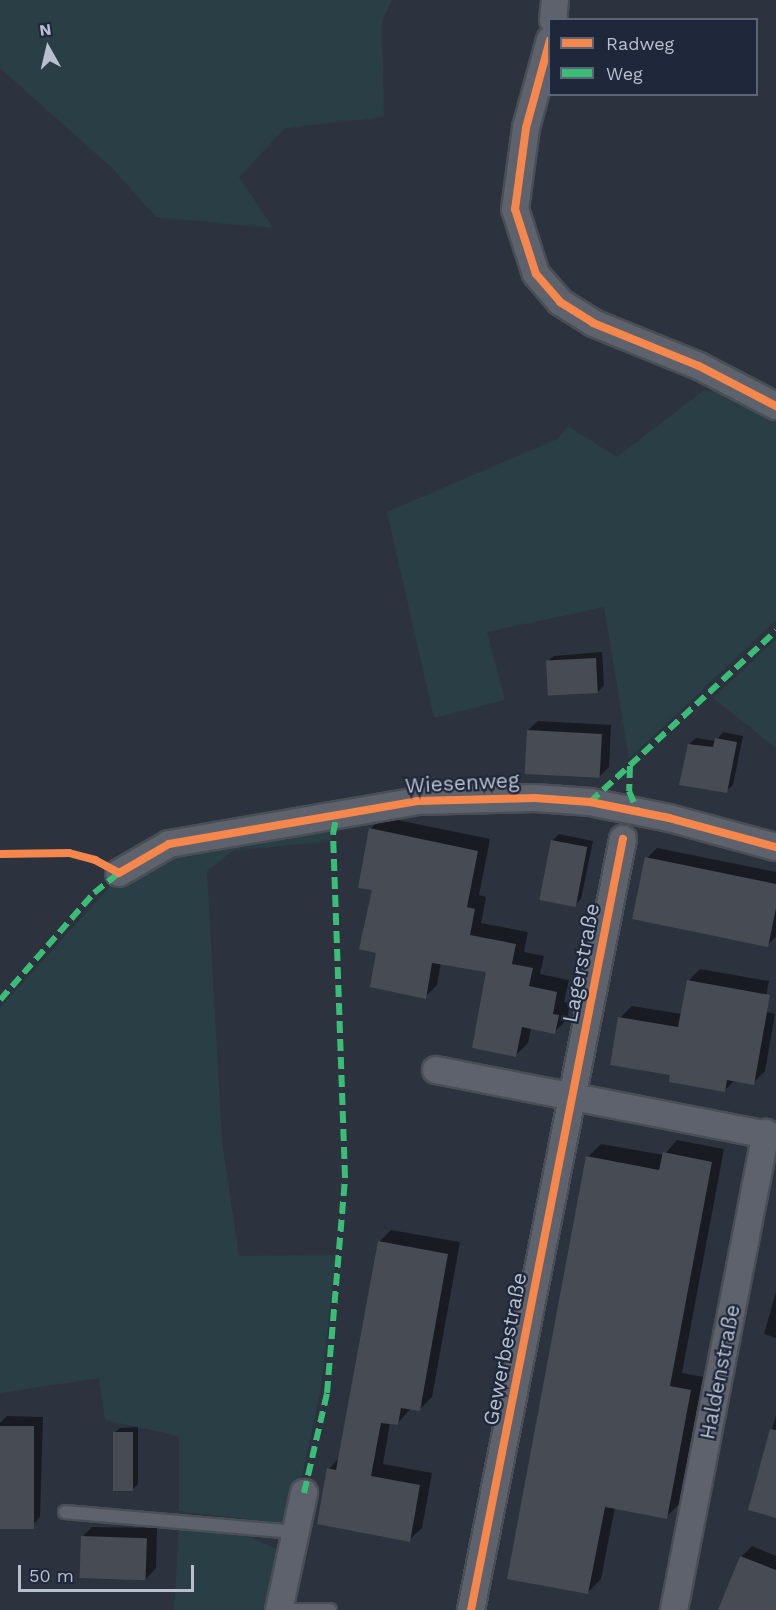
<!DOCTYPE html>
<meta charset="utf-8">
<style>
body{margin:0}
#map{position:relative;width:776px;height:1610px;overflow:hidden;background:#2d333e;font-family:"Work Sans",sans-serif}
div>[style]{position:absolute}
.green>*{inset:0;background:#293e45}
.shadow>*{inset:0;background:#0007}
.building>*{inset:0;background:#464b54;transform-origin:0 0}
.roads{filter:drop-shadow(2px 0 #4a4e56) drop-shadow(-2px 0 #4a4e56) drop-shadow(0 2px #4a4e56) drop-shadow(0 -2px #4a4e56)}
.service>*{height:12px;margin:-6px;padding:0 6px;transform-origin:6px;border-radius:6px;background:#5e626c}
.minor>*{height:26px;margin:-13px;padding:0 13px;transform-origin:13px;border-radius:13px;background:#5e626c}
.quiet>*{height:6px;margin-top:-3px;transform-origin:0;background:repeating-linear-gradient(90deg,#3abd76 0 12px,transparent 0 18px)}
.cycleway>*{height:8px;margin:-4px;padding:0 4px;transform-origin:4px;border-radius:4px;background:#f5874c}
span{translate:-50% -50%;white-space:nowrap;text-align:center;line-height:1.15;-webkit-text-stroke:4.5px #1f283a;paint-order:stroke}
.street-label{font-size:21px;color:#b8bfce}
.legend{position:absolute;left:548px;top:18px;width:210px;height:78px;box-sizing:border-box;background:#1f283a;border:2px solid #5c6475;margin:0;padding:8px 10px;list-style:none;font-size:18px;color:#b8bfce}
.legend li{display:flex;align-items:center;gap:12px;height:30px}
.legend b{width:30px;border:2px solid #5c6475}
.north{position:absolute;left:18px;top:18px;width:60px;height:60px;-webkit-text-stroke:4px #1f283a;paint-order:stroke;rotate:352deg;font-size:16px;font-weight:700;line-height:24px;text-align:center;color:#b8bfce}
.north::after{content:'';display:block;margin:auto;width:21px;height:27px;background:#b8bfce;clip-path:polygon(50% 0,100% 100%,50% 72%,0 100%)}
.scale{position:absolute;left:18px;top:1565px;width:176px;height:27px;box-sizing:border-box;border:3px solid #b8bfce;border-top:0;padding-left:8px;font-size:18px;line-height:21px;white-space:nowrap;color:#b8bfce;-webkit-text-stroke:4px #1f283a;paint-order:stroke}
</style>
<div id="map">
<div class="green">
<i style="clip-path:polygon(0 0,392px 0,382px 21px,384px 117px,285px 128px,239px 177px,273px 228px,156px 217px,113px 169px,0 68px)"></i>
<i style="clip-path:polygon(704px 390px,728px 393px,776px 417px,776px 620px,629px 759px,604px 607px,487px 632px,505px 700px,434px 718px,387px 512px,557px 439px,568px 426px,617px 457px)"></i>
<i style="clip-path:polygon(776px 639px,776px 748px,713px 698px)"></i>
<i style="clip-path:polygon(328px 820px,331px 841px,233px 851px,207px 871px,222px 1141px,239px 1256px,336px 1255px,321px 1387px,293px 1519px,280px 1523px,179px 1511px,179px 1436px,105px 1420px,99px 1378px,0 1393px,0 1008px,116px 880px,168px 849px)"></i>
<i style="clip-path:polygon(179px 1526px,246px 1535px,278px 1550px,282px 1567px,272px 1610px,174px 1610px)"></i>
</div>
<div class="shadow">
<i style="clip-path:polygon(602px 652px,604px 685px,598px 692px,547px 662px,554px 656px)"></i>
<i style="clip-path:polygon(538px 721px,611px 725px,609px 767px,599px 777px,528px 730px)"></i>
<i style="clip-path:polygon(723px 732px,743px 736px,733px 785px,726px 791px,689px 744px,696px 738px,716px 741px)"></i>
<i style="clip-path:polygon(383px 817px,490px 839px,479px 895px,486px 897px,481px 923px,528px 932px,524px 952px,544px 956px,540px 974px,569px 980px,564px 1002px,570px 1003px,567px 1020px,554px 1032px,531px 1028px,528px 1043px,516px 1055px,488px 971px,441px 963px,437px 985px,425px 997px,378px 952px,370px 829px)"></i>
<i style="clip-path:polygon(559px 834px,593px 841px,581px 899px,574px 906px,552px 841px)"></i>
<i style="clip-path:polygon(657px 848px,776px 872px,776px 937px,767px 945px,647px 858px)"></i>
<i style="clip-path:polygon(700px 969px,769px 981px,763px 1011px,775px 1014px,765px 1071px,753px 1083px,735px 1080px,725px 1090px,672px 1074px,620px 1018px,632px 1006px,682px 1014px,688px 981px)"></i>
<i style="clip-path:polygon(677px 1140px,724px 1149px,682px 1373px,703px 1377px,679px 1504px,666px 1517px,615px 1507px,601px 1579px,588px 1592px,588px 1157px,601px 1144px,664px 1155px)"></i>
<i style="clip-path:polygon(391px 1230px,460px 1242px,432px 1397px,420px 1409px,411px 1408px,397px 1424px,390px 1422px,383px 1464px,432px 1473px,422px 1528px,409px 1540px,329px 1469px,340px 1457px,379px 1242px)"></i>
<i style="clip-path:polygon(776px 1292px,776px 1338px,764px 1334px)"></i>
<i style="clip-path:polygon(776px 1415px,776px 1516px,750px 1509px)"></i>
<i style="clip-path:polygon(7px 1416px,43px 1417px,40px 1517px,30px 1528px,0 1500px,0 1423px)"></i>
<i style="clip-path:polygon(138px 1427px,138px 1484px,133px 1489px,114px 1433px,120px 1428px)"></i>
<i style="clip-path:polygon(92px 1527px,157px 1528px,156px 1568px,146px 1579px,82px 1537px)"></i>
<i style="clip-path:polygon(752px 1546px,776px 1556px,776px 1610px,720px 1610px,741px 1557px)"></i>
</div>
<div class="building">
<i style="left:596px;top:658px;width:35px;height:50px;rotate:87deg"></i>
<i style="left:527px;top:730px;width:75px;height:44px;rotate:3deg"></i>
<i style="clip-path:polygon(715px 738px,737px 742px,727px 793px,679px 785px,688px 744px,713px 747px)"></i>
<i style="clip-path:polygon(369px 828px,478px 851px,467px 907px,475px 909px,470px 935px,516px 944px,512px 964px,533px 968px,529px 986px,557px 992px,553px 1014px,559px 1015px,555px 1034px,522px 1027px,516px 1057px,472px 1048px,486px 972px,432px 963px,426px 999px,370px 987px,376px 953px,359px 949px,372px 890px,358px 888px)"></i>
<i style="left:551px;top:840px;width:37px;height:61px;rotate:11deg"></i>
<i style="clip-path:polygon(645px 857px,776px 884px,776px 908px,768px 947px,632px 919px)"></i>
<i style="clip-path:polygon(687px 980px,770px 995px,754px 1085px,727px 1080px,725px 1092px,669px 1082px,670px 1075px,610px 1065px,618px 1017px,678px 1027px)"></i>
<i style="clip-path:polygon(663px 1152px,712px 1162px,670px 1386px,691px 1390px,667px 1519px,605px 1507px,588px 1594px,507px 1579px,586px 1156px,659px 1170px)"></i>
<i style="clip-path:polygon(378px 1241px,448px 1254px,420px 1411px,401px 1408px,398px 1425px,381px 1423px,371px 1476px,420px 1485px,410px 1542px,317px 1524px,327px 1468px,336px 1470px)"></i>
<i style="left:0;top:1426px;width:34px;height:103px"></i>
<i style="clip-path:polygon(770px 1429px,776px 1430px,776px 1518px,748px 1510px)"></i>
<i style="left:113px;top:1432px;width:20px;height:59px"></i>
<i style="left:81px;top:1536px;width:66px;height:42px;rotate:2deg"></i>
<i style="clip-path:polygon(740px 1556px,776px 1570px,776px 1610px,718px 1610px)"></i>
</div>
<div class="roads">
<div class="service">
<i style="left:65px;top:1512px;width:230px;rotate:5deg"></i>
<i style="left:294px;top:1610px;width:36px"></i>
</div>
<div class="minor">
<i style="left:553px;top:20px;width:20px;rotate:-84deg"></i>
<i style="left:550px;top:40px;width:91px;rotate:105.3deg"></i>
<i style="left:526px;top:128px;width:82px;rotate:97.7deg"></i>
<i style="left:515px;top:209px;width:68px;rotate:72.1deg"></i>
<i style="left:536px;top:274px;width:37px;rotate:49deg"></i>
<i style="left:560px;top:302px;width:39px;rotate:32deg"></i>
<i style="left:593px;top:323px;width:114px;rotate:22.1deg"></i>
<i style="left:699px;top:366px;width:87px;rotate:27.5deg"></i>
<i style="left:119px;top:873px;width:58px;rotate:-30.1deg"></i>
<i style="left:169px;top:844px;width:252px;rotate:-9.8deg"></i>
<i style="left:417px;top:801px;width:118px;rotate:-1.5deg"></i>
<i style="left:535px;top:798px;width:55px;rotate:4.2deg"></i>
<i style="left:590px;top:802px;width:81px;rotate:11.4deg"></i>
<i style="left:669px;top:818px;width:111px;rotate:15.2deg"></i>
<i style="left:436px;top:1070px;width:347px;rotate:11.1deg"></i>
<i style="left:279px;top:1610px;width:120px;rotate:-77.9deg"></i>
<i style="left:471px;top:1610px;width:786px;rotate:-78.85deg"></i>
<i style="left:674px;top:1610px;width:486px;rotate:-79.1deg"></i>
</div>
</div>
<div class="quiet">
<i style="left:630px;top:766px;width:25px;rotate:92deg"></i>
<i style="left:629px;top:791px;width:23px;rotate:67deg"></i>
<i style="left:590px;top:802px;width:253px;rotate:-42.6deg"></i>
<i style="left:0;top:1000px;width:142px;rotate:-48.7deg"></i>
<i style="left:94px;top:893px;width:32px;rotate:-39deg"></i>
<i style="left:119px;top:873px;width:4px;rotate:-146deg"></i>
<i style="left:304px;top:1493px;width:103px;rotate:-77deg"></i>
<i style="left:327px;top:1393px;width:217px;rotate:-85.2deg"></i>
<i style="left:345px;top:1177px;width:343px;rotate:-92deg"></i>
<i style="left:333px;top:834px;width:20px;rotate:-79deg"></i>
</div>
<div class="cycleway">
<i style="left:550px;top:40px;width:91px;rotate:105.3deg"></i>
<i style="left:526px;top:128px;width:82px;rotate:97.7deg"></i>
<i style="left:515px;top:209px;width:68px;rotate:72.1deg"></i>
<i style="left:536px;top:274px;width:37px;rotate:49deg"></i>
<i style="left:560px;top:302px;width:39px;rotate:32deg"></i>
<i style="left:593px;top:323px;width:114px;rotate:22.1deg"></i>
<i style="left:699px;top:366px;width:87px;rotate:27.5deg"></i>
<i style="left:0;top:854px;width:69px;rotate:-0.8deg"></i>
<i style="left:69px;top:853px;width:27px;rotate:15deg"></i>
<i style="left:95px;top:860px;width:27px;rotate:28deg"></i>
<i style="left:119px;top:873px;width:58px;rotate:-30.1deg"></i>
<i style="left:169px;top:844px;width:252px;rotate:-9.8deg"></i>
<i style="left:417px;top:801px;width:118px;rotate:-1.5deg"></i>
<i style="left:535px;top:798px;width:55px;rotate:4.2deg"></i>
<i style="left:590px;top:802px;width:81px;rotate:11.4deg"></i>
<i style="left:669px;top:818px;width:111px;rotate:15.2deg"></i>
<i style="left:471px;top:1610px;width:786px;rotate:-78.85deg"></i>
</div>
<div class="street-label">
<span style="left:462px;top:783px;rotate:-3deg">Wiesenweg</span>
<span style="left:581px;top:963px;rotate:-79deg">Lagerstraße</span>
<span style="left:505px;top:1349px;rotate:-79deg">Gewerbestraße</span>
<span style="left:720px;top:1372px;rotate:-79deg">Haldenstraße</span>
</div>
<ul class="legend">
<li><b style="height:8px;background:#f5874c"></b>Radweg</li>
<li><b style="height:8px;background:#3abd76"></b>Weg</li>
</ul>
<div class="north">N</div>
<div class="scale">50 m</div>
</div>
